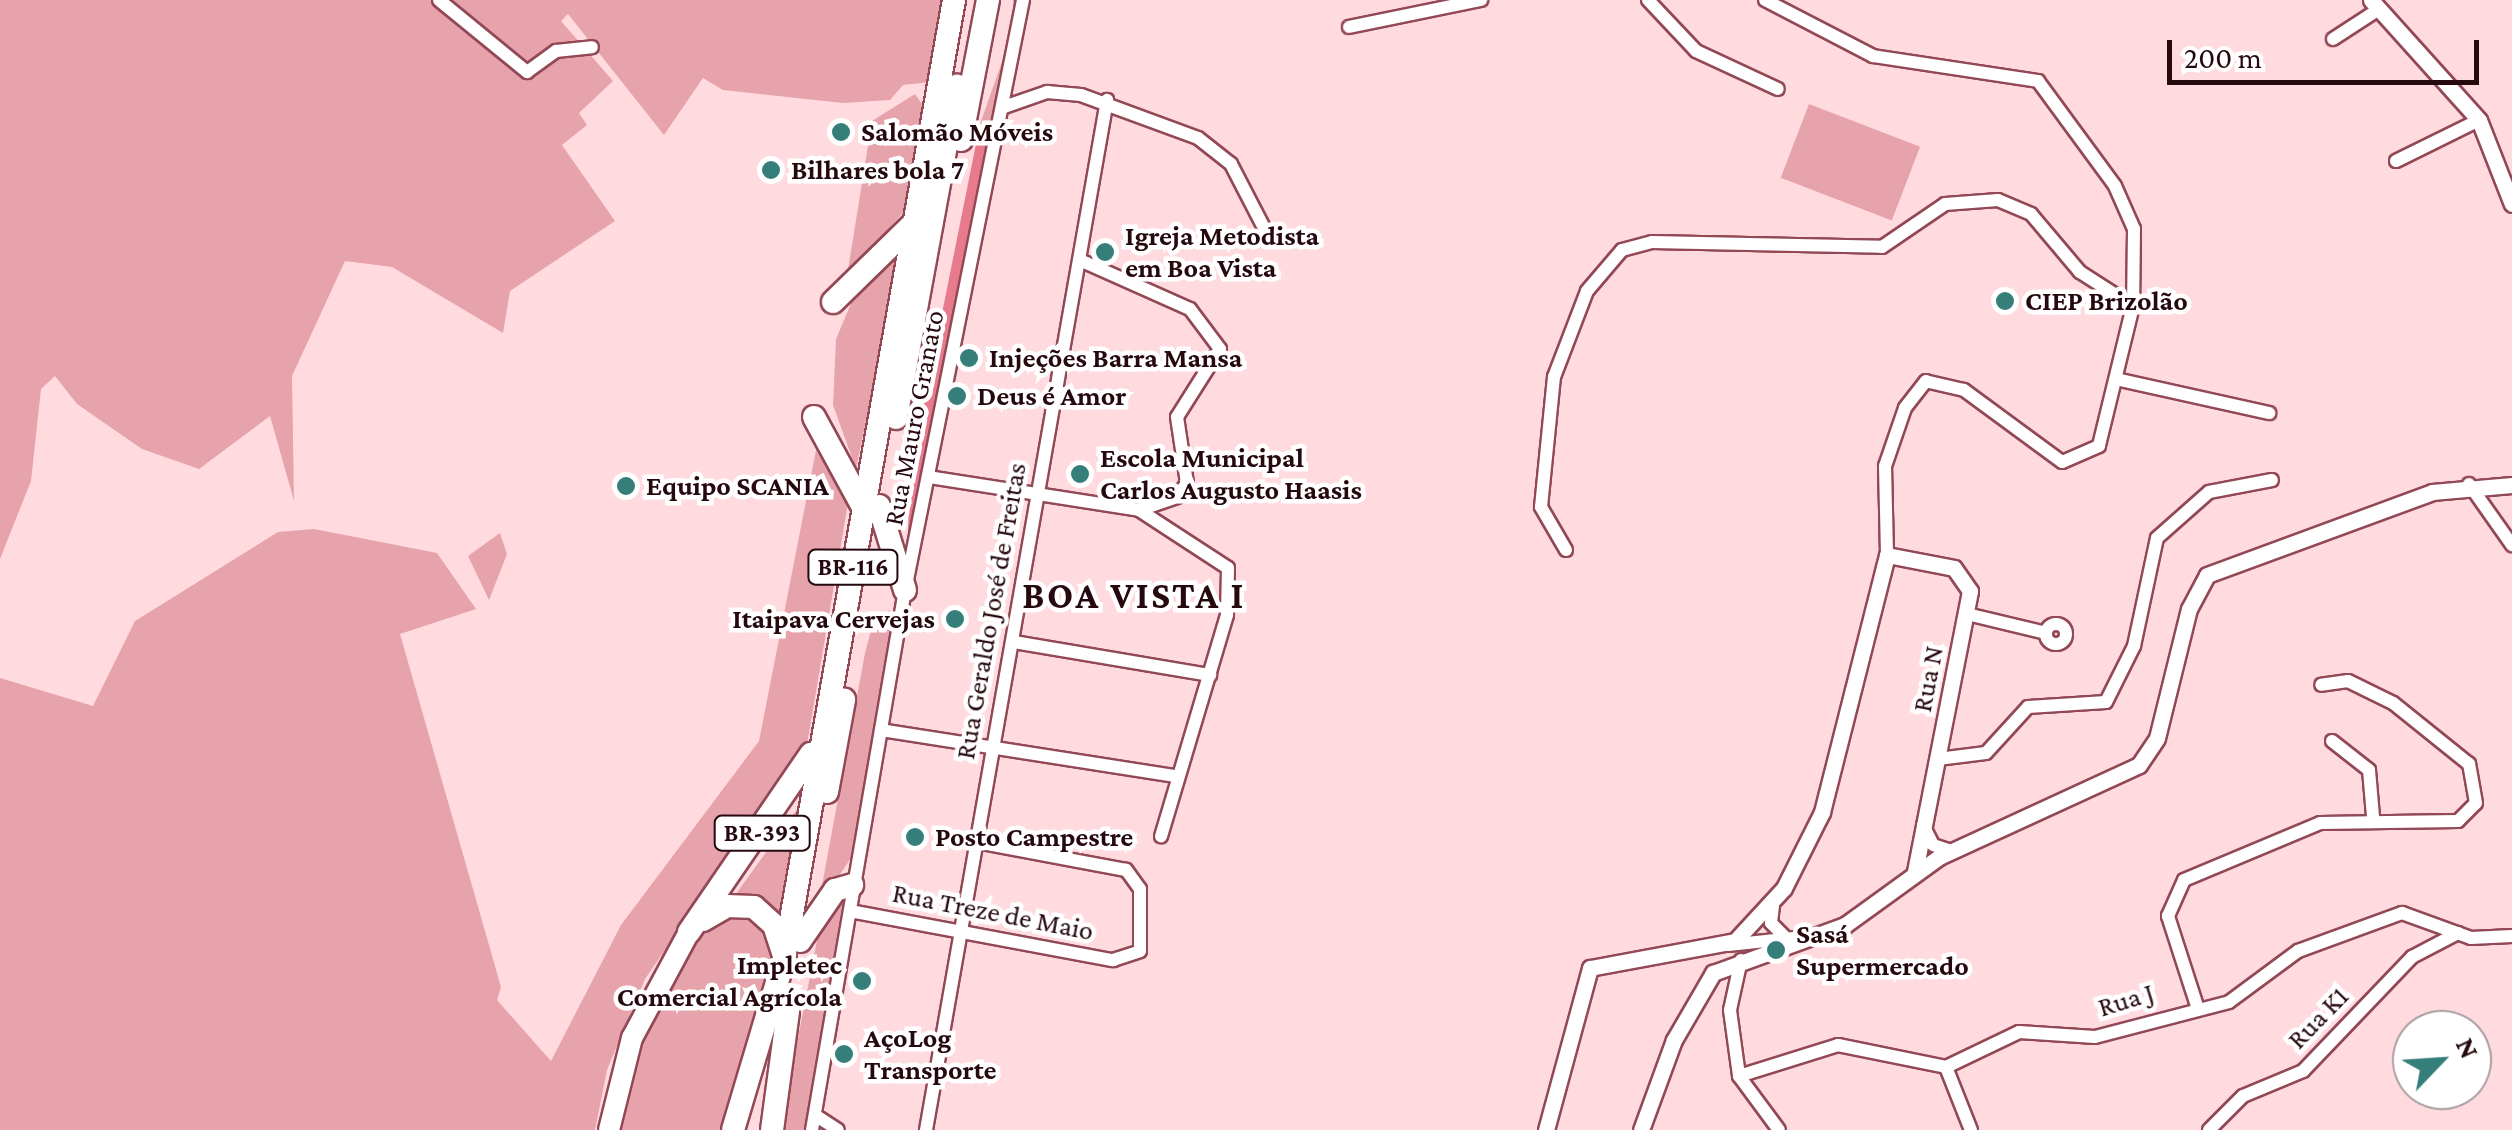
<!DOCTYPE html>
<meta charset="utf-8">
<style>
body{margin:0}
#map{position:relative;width:2512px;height:1130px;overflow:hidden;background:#ffdbdf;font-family:"Crimson Pro",serif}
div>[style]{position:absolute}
.green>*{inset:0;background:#e7a3ac;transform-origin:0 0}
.forest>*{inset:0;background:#e77a8d}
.roads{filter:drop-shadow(2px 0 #924855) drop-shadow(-2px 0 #924855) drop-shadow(0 2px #924855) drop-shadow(0 -2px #924855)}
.minor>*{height:12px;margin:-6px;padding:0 6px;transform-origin:6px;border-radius:6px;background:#fff}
.minor>.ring{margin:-6px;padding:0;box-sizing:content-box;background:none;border:12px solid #fff;border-radius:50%}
.tertiary>*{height:15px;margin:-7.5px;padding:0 7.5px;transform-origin:7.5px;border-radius:7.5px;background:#fff}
.primary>*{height:20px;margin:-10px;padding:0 10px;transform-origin:10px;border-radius:10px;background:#fff}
.motorway>*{height:22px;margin:-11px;padding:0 11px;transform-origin:11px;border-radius:11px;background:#fff}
.dots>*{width:28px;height:28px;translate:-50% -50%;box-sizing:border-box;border:5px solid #fff;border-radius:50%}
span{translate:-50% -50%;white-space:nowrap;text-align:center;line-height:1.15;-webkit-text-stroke:9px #fff;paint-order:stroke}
.shield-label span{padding:2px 8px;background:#fff;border:2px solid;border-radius:8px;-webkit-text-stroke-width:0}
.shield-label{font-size:25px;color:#26090f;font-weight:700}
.poi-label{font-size:28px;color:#26090f;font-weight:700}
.left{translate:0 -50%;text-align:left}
.right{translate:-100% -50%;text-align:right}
.street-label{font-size:28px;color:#26090f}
.district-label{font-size:38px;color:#26090f;font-weight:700;letter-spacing:2.5px}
.north{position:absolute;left:2392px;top:1010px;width:100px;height:100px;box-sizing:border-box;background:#fff;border:2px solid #a89d9f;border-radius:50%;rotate:65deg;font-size:28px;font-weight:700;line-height:40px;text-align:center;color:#26090f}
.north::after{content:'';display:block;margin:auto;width:35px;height:45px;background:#357e79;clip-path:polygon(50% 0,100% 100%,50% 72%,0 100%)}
.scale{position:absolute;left:2167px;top:40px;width:312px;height:45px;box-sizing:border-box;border:5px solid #26090f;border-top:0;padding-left:12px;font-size:30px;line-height:35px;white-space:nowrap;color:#26090f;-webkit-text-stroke:8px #fff;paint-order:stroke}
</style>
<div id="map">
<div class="green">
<i style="clip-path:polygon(0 0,941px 0,941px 5px,930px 82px,903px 85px,890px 100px,843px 103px,723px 90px,703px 78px,664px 135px,568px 14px,561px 21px,613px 81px,579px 113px,587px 125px,562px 145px,615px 221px,510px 291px,503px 333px,392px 267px,345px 261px,292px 376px,294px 501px,270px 416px,199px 469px,142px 449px,77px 404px,55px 376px,41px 389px,31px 481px,0 559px)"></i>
<i style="clip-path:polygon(1013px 0,1020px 0,992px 137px,980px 124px,1014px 28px)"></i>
<i style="clip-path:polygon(915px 94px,924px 107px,907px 208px,847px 276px,872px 121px)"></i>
<i style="left:1809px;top:104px;width:119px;height:79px;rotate:21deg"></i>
<i style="clip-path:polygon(900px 255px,856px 469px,833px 405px,836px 339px,852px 301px)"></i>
<i style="clip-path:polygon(816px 450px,848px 503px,807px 745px,645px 979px,607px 1070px,595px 1130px,0 1130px,0 678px,93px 706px,135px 621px,278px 532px,314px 529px,437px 553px,476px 609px,400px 634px,501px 987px,497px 1000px,551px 1061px,621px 925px,759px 741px)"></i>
<i style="clip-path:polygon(500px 533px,507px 554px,489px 600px,468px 556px)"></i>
<i style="clip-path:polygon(889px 610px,897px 618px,855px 852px,818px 907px,865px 653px,873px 623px)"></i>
<i style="clip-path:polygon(800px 805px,780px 923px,733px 898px)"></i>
<i style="clip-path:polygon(844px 894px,805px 1130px,780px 1130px,819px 930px)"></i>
<i style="clip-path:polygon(742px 908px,779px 943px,724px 1130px,619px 1130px,634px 1053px,684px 957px,710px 925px)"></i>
</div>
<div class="forest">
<i style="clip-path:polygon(980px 124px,992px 137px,907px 560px,910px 473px)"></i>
</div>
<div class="roads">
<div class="minor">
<i style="left:439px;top:0;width:114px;rotate:39.3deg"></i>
<i style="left:527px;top:72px;width:36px;rotate:-36deg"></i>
<i style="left:556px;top:51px;width:36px;rotate:-6deg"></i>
<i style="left:1648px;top:0;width:70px;rotate:46.7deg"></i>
<i style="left:1696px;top:51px;width:90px;rotate:24.9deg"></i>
<i style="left:1765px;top:0;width:122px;rotate:27.4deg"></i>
<i style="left:1873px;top:56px;width:167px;rotate:8.6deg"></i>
<i style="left:2038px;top:81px;width:130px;rotate:53.7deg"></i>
<i style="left:2115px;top:186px;width:47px;rotate:66.2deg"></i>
<i style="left:2134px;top:229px;width:77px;rotate:90.7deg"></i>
<i style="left:2133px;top:306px;width:144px;rotate:103.7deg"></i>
<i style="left:2099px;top:446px;width:40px;rotate:156.6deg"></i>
<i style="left:2062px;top:462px;width:122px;rotate:-143.7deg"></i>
<i style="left:1964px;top:390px;width:39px;rotate:-167deg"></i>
<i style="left:1926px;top:381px;width:34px;rotate:128deg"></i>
<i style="left:1905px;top:408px;width:61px;rotate:109deg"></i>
<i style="left:1885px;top:466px;width:89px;rotate:88.7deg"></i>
<i style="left:1349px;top:27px;width:135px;rotate:-11.6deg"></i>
<i style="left:2333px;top:39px;width:55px;rotate:-33.1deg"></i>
<i style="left:1004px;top:107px;width:46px;rotate:-19.2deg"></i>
<i style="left:1047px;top:92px;width:34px;rotate:5deg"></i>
<i style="left:1081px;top:95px;width:125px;rotate:20.2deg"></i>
<i style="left:1198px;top:138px;width:42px;rotate:38.2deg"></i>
<i style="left:1231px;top:164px;width:70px;rotate:62.7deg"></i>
<i style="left:2396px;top:161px;width:93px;rotate:-26.3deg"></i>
<i style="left:1082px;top:261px;width:118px;rotate:24deg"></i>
<i style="left:1190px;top:309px;width:50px;rotate:53.1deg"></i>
<i style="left:1220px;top:349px;width:80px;rotate:122.3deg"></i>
<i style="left:1177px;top:417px;width:67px;rotate:81.4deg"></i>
<i style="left:1187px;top:483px;width:17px;rotate:126deg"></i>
<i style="left:1177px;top:497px;width:40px;rotate:161.1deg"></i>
<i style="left:2120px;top:380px;width:153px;rotate:12.5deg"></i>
<i style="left:929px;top:477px;width:213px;rotate:8.9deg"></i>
<i style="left:1139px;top:510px;width:106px;rotate:33.1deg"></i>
<i style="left:1228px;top:568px;width:47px;rotate:91.2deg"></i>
<i style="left:1227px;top:615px;width:231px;rotate:106.6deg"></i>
<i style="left:2469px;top:484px;width:75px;rotate:54.8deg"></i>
<i style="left:1566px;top:550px;width:50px;rotate:-120.2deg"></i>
<i style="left:1541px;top:507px;width:131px;rotate:-84.3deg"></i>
<i style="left:1554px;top:377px;width:92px;rotate:-69deg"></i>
<i style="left:1587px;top:291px;width:54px;rotate:-49.5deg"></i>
<i style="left:1622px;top:250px;width:31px;rotate:-15deg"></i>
<i style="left:1652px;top:242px;width:230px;rotate:1.2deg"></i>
<i style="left:1882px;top:247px;width:76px;rotate:-34.3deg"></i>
<i style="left:1945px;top:204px;width:53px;rotate:-4.3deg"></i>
<i style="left:1998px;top:200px;width:36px;rotate:23deg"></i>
<i style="left:2031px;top:214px;width:76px;rotate:49.8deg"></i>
<i style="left:2080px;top:272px;width:63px;rotate:32.7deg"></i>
<i style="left:1967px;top:614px;width:81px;rotate:13.5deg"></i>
<i class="ring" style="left:2046px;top:624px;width:8px;height:8px"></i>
<i style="left:1014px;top:642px;width:199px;rotate:9.6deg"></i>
<i style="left:881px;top:730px;width:297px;rotate:8.9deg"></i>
<i style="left:2332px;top:741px;width:47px;rotate:38.1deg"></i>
<i style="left:2369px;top:770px;width:47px;rotate:85.1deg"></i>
<i style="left:1938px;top:759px;width:48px;rotate:-7.1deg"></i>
<i style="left:1986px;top:753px;width:62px;rotate:-47.6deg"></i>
<i style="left:2028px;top:707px;width:78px;rotate:-3.7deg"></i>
<i style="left:2106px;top:702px;width:63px;rotate:-63.4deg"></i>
<i style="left:2134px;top:646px;width:110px;rotate:-78deg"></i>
<i style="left:2157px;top:538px;width:69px;rotate:-41.5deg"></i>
<i style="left:2209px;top:492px;width:64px;rotate:-10.8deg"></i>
<i style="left:1923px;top:825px;width:22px;rotate:63deg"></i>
<i style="left:1933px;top:845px;width:19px;rotate:18deg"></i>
<i style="left:1773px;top:906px;width:17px;rotate:97deg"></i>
<i style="left:1771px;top:923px;width:20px;rotate:45deg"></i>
<i style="left:850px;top:911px;width:268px;rotate:10.6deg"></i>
<i style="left:1113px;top:960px;width:28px;rotate:-18deg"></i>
<i style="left:1140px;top:951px;width:62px;rotate:-90deg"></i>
<i style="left:1140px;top:889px;width:24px;rotate:-126deg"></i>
<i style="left:1126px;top:870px;width:153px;rotate:-169.4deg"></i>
<i style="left:1728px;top:945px;width:76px;rotate:-6deg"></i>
<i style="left:1741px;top:960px;width:51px;rotate:102.4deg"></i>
<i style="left:1730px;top:1010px;width:67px;rotate:82.2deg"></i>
<i style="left:1739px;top:1076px;width:67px;rotate:53.5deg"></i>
<i style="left:2198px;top:1009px;width:98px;rotate:-107.9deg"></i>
<i style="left:2168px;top:916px;width:39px;rotate:-66deg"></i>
<i style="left:2184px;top:880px;width:147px;rotate:-22.7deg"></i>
<i style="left:2320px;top:823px;width:138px;rotate:-0.8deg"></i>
<i style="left:2458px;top:821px;width:25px;rotate:-45deg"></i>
<i style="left:2476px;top:803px;width:40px;rotate:-100deg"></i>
<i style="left:2469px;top:764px;width:97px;rotate:-141.2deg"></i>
<i style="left:2393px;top:703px;width:50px;rotate:-153.9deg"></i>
<i style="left:2348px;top:681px;width:27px;rotate:172deg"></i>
<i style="left:1946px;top:1067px;width:68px;rotate:68.4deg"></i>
<i style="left:1739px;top:1076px;width:104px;rotate:-17.4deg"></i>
<i style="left:1838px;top:1045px;width:110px;rotate:11.5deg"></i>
<i style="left:1946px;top:1067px;width:81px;rotate:-25.6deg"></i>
<i style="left:2019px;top:1032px;width:76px;rotate:3.8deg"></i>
<i style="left:2095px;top:1037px;width:138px;rotate:-14.6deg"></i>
<i style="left:2229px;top:1002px;width:86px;rotate:-36.5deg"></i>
<i style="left:2298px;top:951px;width:111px;rotate:-20.1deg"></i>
<i style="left:2402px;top:913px;width:73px;rotate:19.9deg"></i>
<i style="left:2471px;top:938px;width:41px;rotate:-2.8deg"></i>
<i style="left:815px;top:1115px;width:27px;rotate:33deg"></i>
<i style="left:812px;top:1130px;width:548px;rotate:-80.23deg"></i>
<i style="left:905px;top:590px;width:602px;rotate:-78.69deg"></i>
<i style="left:926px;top:1130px;width:1046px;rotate:-80.03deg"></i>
<i style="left:2209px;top:1130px;width:48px;rotate:-45deg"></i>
<i style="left:2243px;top:1096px;width:65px;rotate:-22.6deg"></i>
<i style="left:2303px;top:1071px;width:158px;rotate:-46.3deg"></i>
<i style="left:2412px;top:957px;width:52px;rotate:-27.6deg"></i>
</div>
<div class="tertiary">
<i style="left:2371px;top:0;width:161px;rotate:48deg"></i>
<i style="left:2479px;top:120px;width:90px;rotate:68.6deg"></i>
<i style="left:1546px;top:1130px;width:168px;rotate:-74.8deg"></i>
<i style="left:1590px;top:968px;width:147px;rotate:-10.5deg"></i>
<i style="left:1735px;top:941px;width:72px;rotate:-47.2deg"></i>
<i style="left:1784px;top:888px;width:85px;rotate:-63.4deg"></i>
<i style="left:1822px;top:812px;width:265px;rotate:-75.8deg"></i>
<i style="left:1887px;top:555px;width:68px;rotate:11deg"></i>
<i style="left:1954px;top:568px;width:28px;rotate:55deg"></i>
<i style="left:1970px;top:591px;width:286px;rotate:101.1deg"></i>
<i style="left:1641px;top:1130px;width:96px;rotate:-69.9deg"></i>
<i style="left:1674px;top:1040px;width:78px;rotate:-59.8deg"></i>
<i style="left:1713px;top:973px;width:140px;rotate:-20deg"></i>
<i style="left:1845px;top:925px;width:116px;rotate:-35.9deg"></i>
<i style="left:1939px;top:857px;width:220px;rotate:-24.7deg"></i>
<i style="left:2139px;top:765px;width:32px;rotate:-56deg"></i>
<i style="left:2157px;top:738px;width:133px;rotate:-76.1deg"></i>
<i style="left:2189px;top:609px;width:38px;rotate:-62deg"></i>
<i style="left:2207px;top:575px;width:240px;rotate:-20.2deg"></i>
<i style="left:2432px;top:492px;width:80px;rotate:-5deg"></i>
</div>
<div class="primary">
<i style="left:609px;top:1130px;width:95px;rotate:-76deg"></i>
<i style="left:632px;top:1038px;width:120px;rotate:-61.7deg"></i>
</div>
<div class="motorway">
<i style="left:961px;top:140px;width:143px;rotate:-79.1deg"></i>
<i style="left:833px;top:302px;width:119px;rotate:-44.3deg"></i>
<i style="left:814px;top:417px;width:105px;rotate:61.5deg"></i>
<i style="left:896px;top:418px;width:338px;rotate:-79.6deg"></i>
<i style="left:879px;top:506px;width:88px;rotate:72.8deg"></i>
<i style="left:827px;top:792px;width:94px;rotate:-79.5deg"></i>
<i style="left:703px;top:920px;width:28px;rotate:-30deg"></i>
<i style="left:727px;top:906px;width:27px;rotate:2deg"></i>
<i style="left:754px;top:907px;width:27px;rotate:42deg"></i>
<i style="left:774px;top:925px;width:29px;rotate:72deg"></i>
<i style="left:689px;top:932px;width:216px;rotate:-55.6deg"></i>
<i style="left:800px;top:941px;width:62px;rotate:-55.5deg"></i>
<i style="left:835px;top:890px;width:18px;rotate:-16deg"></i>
<i style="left:733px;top:1130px;width:178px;rotate:-73.4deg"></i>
<i style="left:784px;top:959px;width:974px;rotate:-79.95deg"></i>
<i style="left:772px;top:1130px;width:120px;rotate:-82.3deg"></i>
</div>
</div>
<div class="dots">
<i style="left:841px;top:132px;background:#357e79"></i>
<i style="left:771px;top:170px;background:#357e79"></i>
<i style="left:1105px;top:252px;background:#357e79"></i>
<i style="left:2005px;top:301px;background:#357e79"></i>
<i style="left:969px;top:358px;background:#357e79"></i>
<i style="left:957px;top:396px;background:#357e79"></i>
<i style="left:1080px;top:474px;background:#357e79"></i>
<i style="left:626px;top:486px;background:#357e79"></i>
<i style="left:955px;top:619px;background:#357e79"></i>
<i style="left:915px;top:837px;background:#357e79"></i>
<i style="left:1776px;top:950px;background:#357e79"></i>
<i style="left:862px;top:981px;background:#357e79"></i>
<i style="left:844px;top:1054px;background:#357e79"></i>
</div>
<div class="shield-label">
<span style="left:853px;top:567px">BR-116</span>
<span style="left:762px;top:833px">BR-393</span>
</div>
<div class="poi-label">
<span class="left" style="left:861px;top:132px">Salomão Móveis</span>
<span class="left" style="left:791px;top:170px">Bilhares bola 7</span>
<span class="left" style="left:1125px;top:252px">Igreja Metodista<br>em Boa Vista</span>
<span class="left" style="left:2025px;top:301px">CIEP Brizolão</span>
<span class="left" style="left:989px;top:358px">Injeções Barra Mansa</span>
<span class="left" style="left:977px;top:396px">Deus é Amor</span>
<span class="left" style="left:1100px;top:474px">Escola Municipal<br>Carlos Augusto Haasis</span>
<span class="left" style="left:646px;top:486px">Equipo SCANIA</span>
<span class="right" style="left:935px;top:619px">Itaipava Cervejas</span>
<span class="left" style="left:935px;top:837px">Posto Campestre</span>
<span class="left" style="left:1796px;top:950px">Sasá<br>Supermercado</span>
<span class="right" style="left:842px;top:981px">Impletec<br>Comercial Agrícola</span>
<span class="left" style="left:864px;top:1054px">AçoLog<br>Transporte</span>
</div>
<div class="street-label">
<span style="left:914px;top:418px;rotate:-79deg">Rua Mauro Granato</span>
<span style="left:991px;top:611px;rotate:-80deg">Rua Geraldo José de Freitas</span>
<span style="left:1928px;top:679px;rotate:-79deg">Rua N</span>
<span style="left:993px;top:912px;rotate:11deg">Rua Treze de Maio</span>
<span style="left:2126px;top:1000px;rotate:-17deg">Rua J</span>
<span style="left:2318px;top:1018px;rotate:-46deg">Rua K1</span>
</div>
<div class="district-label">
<span style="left:1134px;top:596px">BOA VISTA I</span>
</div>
<div class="north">N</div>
<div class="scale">200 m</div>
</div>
